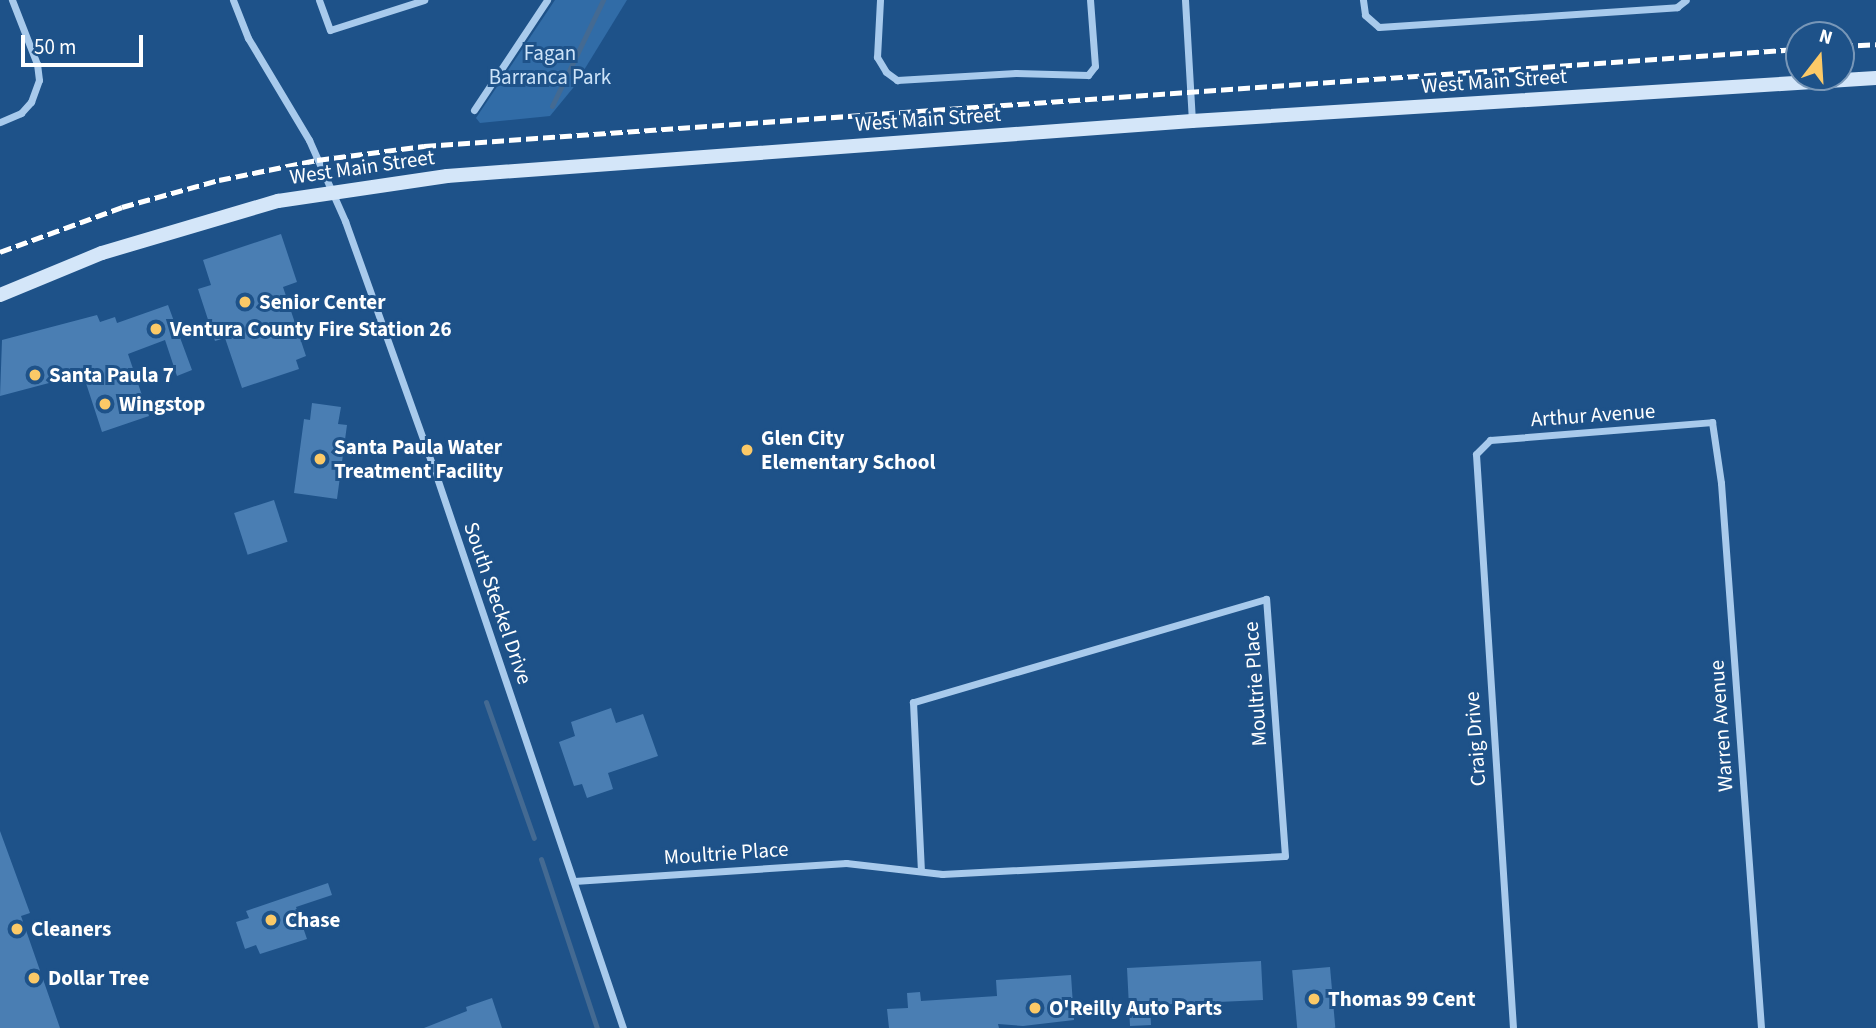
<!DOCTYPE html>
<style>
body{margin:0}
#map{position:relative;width:1876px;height:1028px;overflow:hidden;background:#1e5289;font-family:"Source Sans 3",sans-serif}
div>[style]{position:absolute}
.green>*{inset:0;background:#316ca7}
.stream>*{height:5px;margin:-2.5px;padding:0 2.5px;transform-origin:2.5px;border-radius:2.5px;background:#446a92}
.building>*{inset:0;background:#4a7eb3;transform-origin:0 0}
.street>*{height:7px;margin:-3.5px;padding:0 3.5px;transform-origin:3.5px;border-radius:3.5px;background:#a8caec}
.secondary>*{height:14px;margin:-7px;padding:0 7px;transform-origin:7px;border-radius:7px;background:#d4e6f9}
.rail>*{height:5px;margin-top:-2.5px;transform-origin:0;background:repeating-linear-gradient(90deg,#fff 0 12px,transparent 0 17px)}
.dots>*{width:19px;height:19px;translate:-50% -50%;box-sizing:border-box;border:4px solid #1e5289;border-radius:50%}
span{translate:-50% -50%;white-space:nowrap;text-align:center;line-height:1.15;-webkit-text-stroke:6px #1e5289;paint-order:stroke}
.park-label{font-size:21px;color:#cde3f8}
.street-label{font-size:21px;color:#fff}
.poi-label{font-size:21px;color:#fff;font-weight:700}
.left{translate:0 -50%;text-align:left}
.north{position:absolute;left:1785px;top:21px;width:70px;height:70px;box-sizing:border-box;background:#1e5289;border:2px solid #7897b8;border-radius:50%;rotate:17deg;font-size:19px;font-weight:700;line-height:28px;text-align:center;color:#fff}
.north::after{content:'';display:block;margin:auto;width:24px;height:32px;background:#fbc967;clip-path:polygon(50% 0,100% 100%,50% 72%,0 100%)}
.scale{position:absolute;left:21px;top:35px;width:122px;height:32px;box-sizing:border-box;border:4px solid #fff;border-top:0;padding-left:9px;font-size:21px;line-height:24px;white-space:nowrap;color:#fff;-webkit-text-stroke:5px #1e5289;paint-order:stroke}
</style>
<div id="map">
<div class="green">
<i style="clip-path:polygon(555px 0,627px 0,573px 88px,550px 116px,480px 123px,476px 118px)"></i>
</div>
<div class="stream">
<i style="left:552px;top:106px;width:118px;rotate:-64.3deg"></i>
<i style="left:486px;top:702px;width:144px;rotate:70.6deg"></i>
<i style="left:541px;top:859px;width:178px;rotate:71.7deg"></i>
</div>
<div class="building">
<i style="clip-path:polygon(281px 234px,297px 282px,283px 287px,306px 356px,296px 360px,299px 369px,242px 388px,225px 338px,215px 341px,198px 289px,211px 285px,203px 260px)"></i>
<i style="clip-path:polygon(168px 305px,192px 370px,177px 376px,165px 340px,128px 354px,149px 416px,102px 432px,83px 374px,0 396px,2px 340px,97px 315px,100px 322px,115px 317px,117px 323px)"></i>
<i style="clip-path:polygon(312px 403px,341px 407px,338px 424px,347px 425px,337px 499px,294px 493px,304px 419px,310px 420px)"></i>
<i style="left:274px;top:500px;width:44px;height:42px;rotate:72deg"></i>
<i style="clip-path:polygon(611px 708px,616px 723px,643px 714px,658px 756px,608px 773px,613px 789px,587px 798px,582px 784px,574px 786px,559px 742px,575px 736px,571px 722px)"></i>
<i style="clip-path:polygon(0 831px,30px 913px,21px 916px,60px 1028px,0 1028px)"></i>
<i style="clip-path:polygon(328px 883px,332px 895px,296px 907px,307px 939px,260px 954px,256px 945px,245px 949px,236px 922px,249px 918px,246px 911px)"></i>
<i style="clip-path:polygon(1261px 961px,1263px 1000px,1150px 1005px,1151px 1025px,1130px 1026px,1127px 968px)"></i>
<i style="left:1330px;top:967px;width:61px;height:38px;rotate:85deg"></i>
<i style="clip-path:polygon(1071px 975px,1074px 1020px,1023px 1026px,998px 1024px,999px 1028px,889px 1028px,887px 1009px,908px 1008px,907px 993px,920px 992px,921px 1001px,997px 996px,996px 980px)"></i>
<i style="clip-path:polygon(492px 998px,502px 1028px,424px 1028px,467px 1011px,466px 1007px)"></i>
</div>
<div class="street">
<i style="left:233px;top:0;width:41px;rotate:68.5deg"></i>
<i style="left:248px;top:38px;width:119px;rotate:59.1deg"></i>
<i style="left:309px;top:140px;width:89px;rotate:66deg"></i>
<i style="left:345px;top:221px;width:263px;rotate:70.3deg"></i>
<i style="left:434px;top:469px;width:590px;rotate:71.32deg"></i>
<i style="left:319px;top:0;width:32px;rotate:70deg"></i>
<i style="left:330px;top:30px;width:99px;rotate:-17.7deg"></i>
<i style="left:880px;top:0;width:57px;rotate:93deg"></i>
<i style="left:877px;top:57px;width:17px;rotate:59deg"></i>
<i style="left:886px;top:72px;width:14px;rotate:36deg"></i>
<i style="left:897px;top:80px;width:119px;rotate:-3.4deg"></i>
<i style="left:1016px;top:73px;width:72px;rotate:1.6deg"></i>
<i style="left:1088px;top:75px;width:11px;rotate:-52deg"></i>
<i style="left:1095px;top:66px;width:66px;rotate:-94.3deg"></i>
<i style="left:1185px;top:0;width:121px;rotate:86.7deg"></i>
<i style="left:1363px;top:0;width:15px;rotate:82deg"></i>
<i style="left:1365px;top:15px;width:18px;rotate:41deg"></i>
<i style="left:1379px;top:27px;width:299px;rotate:-3.8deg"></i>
<i style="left:1677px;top:7px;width:11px;rotate:-38deg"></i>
<i style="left:474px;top:110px;width:132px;rotate:-56.4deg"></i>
<i style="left:0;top:122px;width:23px;rotate:-23deg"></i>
<i style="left:21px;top:113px;width:15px;rotate:-48deg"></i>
<i style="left:31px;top:102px;width:23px;rotate:-70deg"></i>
<i style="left:39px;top:80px;width:16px;rotate:-97deg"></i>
<i style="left:37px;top:64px;width:69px;rotate:-111.3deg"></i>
<i style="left:574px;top:881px;width:273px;rotate:-3.8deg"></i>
<i style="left:846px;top:863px;width:97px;rotate:6.5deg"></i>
<i style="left:942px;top:874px;width:343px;rotate:-3deg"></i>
<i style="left:1285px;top:856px;width:258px;rotate:-94.2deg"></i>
<i style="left:1266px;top:599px;width:368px;rotate:163.7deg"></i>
<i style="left:913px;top:702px;width:169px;rotate:87.3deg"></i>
<i style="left:1513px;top:1028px;width:575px;rotate:-93.69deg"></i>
<i style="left:1476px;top:454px;width:20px;rotate:-45deg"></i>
<i style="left:1490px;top:440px;width:223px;rotate:-4.6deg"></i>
<i style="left:1712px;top:422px;width:62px;rotate:81.6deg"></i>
<i style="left:1721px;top:483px;width:546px;rotate:85.8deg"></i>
</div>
<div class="secondary">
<i style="left:0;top:295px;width:110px;rotate:-22.4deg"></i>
<i style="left:102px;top:253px;width:184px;rotate:-16.5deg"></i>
<i style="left:278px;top:201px;width:171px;rotate:-8.4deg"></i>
<i style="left:447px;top:176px;width:747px;rotate:-4.22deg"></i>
<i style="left:1192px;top:121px;width:685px;rotate:-3.6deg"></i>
</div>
<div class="rail">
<i style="left:1841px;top:46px;width:35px;rotate:-3deg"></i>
<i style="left:0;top:252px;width:130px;rotate:-20.2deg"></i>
<i style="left:122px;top:207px;width:101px;rotate:-15.6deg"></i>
<i style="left:219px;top:180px;width:100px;rotate:-11.5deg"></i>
<i style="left:317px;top:160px;width:108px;rotate:-7.5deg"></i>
<i style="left:424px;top:146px;width:1378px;rotate:-4.04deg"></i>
</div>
<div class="dots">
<i style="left:245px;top:302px;background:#fbc967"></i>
<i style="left:156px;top:329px;background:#fbc967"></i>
<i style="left:35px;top:375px;background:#fbc967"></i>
<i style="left:105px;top:404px;background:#fbc967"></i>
<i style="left:747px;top:450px;background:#fbc967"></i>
<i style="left:320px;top:459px;background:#fbc967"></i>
<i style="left:271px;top:920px;background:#fbc967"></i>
<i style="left:17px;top:929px;background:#fbc967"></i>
<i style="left:34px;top:978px;background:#fbc967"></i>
<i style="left:1314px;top:999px;background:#fbc967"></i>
<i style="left:1035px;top:1008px;background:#fbc967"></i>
</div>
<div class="park-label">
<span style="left:550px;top:65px">Fagan<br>Barranca Park</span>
</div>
<div class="street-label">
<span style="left:1494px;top:81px;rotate:-4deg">West Main Street</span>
<span style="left:928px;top:119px;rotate:-4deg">West Main Street</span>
<span style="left:362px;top:167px;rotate:-8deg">West Main Street</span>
<span style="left:1593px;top:415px;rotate:-4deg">Arthur Avenue</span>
<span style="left:498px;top:603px;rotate:71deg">South Steckel Drive</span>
<span style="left:1255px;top:684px;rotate:-94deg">Moultrie Place</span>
<span style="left:1721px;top:726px;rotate:-94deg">Warren Avenue</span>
<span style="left:1475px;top:739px;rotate:-94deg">Craig Drive</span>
<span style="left:726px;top:853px;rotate:-4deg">Moultrie Place</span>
</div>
<div class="poi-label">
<span class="left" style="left:259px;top:302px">Senior Center</span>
<span class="left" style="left:170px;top:329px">Ventura County Fire Station 26</span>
<span class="left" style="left:49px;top:375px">Santa Paula 7</span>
<span class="left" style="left:119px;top:404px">Wingstop</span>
<span class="left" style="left:761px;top:450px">Glen City<br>Elementary School</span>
<span class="left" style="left:334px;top:459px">Santa Paula Water<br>Treatment Facility</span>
<span class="left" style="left:285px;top:920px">Chase</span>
<span class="left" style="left:31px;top:929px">Cleaners</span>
<span class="left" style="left:48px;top:978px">Dollar Tree</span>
<span class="left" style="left:1328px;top:999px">Thomas 99 Cent</span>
<span class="left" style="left:1049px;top:1008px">O'Reilly Auto Parts</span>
</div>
<div class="north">N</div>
<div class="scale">50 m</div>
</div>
